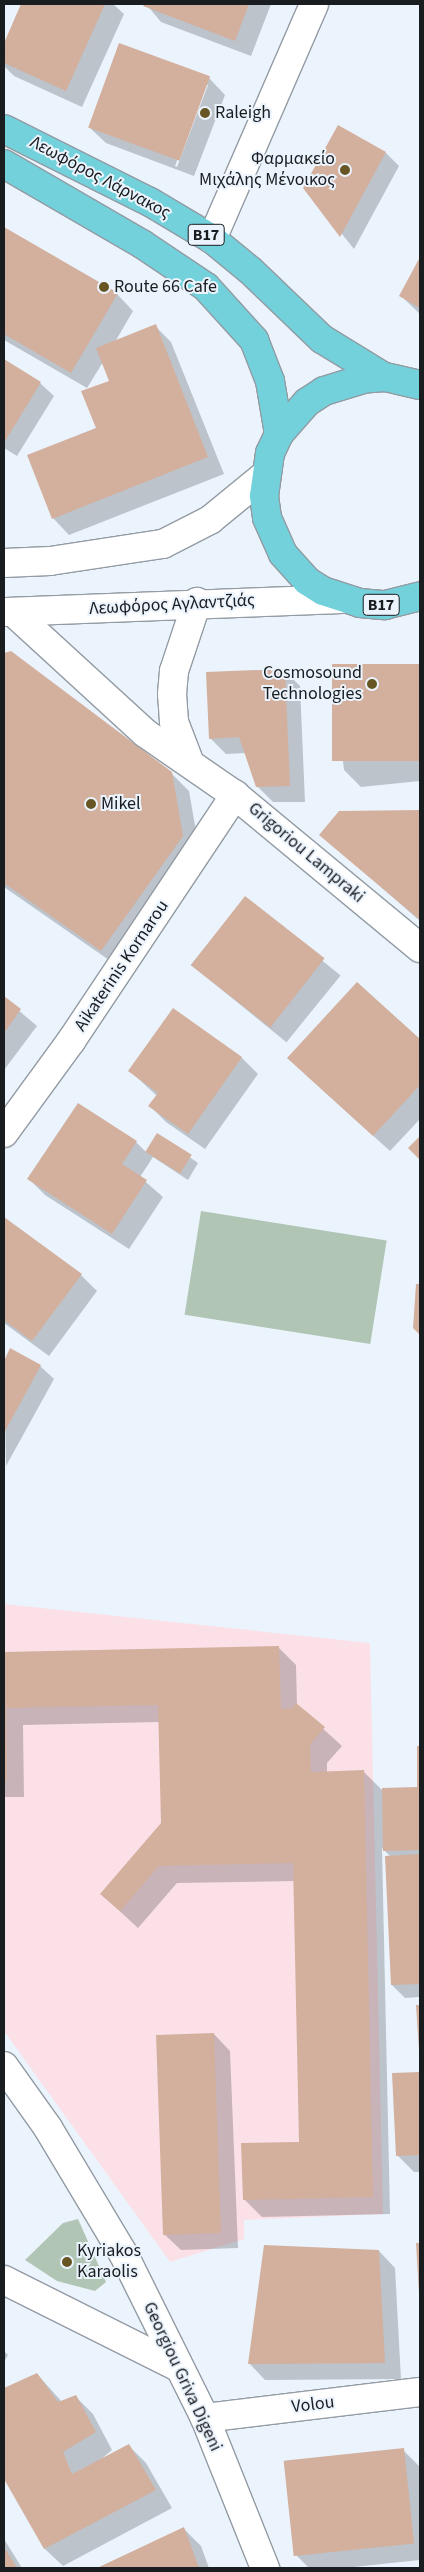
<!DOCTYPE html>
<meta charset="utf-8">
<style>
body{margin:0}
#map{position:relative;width:424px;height:2572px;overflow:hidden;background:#ebf4fd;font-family:"Source Sans 3",sans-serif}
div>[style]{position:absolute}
.education>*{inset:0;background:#fbe1e7}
.green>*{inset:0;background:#b1c5b5;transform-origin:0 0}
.shadow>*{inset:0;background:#0003;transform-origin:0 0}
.building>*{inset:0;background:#d3af9d;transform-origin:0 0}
.roads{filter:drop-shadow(1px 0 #939ba3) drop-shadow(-1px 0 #939ba3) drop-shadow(0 1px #939ba3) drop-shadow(0 -1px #939ba3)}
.minor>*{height:28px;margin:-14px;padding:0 14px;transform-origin:14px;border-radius:14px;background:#fff}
.tertiary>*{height:28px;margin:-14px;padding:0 14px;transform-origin:14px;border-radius:14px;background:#fff}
.secondary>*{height:28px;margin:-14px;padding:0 14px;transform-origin:14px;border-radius:14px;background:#fff}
.primary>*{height:28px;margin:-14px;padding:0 14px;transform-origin:14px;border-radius:14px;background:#73d1dc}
.dots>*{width:14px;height:14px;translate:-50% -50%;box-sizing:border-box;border:2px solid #ebf4fd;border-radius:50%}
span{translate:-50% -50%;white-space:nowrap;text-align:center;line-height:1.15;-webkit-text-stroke:4px #ebf4fd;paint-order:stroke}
.shield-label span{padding:1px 4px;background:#ebf4fd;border:1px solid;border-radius:4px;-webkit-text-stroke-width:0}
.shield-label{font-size:16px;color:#1a1d20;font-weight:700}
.poi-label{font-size:18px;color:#1a1d20}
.left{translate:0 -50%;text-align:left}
.right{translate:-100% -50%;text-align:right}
.street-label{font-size:18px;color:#1a1d20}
.frame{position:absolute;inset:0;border:5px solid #1a1d20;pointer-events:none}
</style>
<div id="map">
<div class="education">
<i style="clip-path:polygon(4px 1604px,370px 1643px,383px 2214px,244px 2220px,244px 2239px,170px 2262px,4px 2031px)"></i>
</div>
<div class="green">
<i style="left:201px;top:1211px;width:188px;height:105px;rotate:9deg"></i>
<i style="clip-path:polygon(78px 2219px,106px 2282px,95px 2291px,57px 2281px,25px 2260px,63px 2223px)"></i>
</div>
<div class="shadow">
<i style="clip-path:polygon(23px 4px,113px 4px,124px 14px,82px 107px,14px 76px,4px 66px,4px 46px)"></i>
<i style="clip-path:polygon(146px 4px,271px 4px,251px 56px,161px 22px)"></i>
<i style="clip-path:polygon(evenodd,209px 78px,225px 95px,194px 176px,106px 143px,89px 127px,209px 78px,206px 85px,208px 85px,177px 167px,175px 166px,206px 85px)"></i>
<i style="clip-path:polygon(338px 127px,386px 153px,399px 166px,354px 249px,305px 188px)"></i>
<i style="clip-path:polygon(4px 229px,117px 294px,133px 311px,115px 342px,155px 326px,171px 342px,224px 474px,69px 535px,53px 518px,97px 429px,111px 381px,103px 362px,87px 388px,4px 340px)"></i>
<i style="clip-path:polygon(420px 259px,420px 314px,400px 295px)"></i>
<i style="clip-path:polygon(4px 361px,40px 383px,54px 396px,17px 456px,4px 448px)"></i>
<i style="clip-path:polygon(11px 652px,171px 773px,189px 791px,200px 854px,119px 967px,4px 887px,4px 654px)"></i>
<i style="clip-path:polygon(420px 665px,420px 781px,361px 787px,344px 770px,333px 674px)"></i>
<i style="clip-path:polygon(284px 670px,300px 686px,305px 802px,273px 802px,257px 786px,246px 753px,226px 754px,210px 738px)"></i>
<i style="clip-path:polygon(420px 811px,420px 921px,321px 835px,340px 812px)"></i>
<i style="left:245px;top:898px;width:123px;height:86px;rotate:39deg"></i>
<i style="clip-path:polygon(357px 983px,420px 1041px,420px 1119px,390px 1151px,305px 1074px)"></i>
<i style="clip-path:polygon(4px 998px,37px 1026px,4px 1070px)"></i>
<i style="clip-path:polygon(173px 1010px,242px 1058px,258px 1074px,205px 1149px,166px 1122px,150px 1106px,157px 1096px,130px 1071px)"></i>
<i style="clip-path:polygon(158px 1135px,198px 1163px,188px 1180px,153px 1157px,140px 1177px,163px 1197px,129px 1249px,45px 1195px,29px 1179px,136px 1142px,146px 1152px)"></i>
<i style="clip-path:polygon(4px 1219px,81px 1275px,97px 1291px,49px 1356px,4px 1323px)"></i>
<i style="clip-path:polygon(11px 1350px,40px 1366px,54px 1379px,6px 1466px,4px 1363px)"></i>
<i style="clip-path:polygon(279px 1648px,296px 1665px,297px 1705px,342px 1746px,327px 1763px,327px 1772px,363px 1771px,383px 1791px,419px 1788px,420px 1747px,420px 1997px,405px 1998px,392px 1985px,391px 1857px,382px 1848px,390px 2214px,262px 2217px,244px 2199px,300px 2143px,295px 1881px,177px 1883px,138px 1928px,101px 1894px,162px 1824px,160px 1722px,23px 1725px,24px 1797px,4px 1797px,4px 1653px)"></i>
<i style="clip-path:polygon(4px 1814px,5px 1856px,4px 1856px)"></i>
<i style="clip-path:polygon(214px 2034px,230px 2051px,238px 2248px,181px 2250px,164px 2234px)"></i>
<i style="clip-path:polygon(420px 2073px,420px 2172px,414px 2172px,398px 2156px,393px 2075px)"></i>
<i style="clip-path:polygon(420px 2244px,420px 2297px,417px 2245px)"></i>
<i style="clip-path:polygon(379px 2251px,395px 2268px,401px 2379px,265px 2380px,249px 2363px)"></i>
<i style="clip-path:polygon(4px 2351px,8px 2355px,4px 2362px)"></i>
<i style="clip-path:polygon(37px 2374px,62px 2402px,76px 2397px,93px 2414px,112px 2450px,99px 2461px,128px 2445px,146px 2463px,172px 2508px,63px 2566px,45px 2549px,4px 2477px,4px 2389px)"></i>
<i style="clip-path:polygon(403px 2450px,419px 2466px,420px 2560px,344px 2568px,309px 2568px,296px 2555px)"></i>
<i style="clip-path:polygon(184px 2529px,201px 2546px,209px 2568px,100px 2568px)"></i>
<i style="clip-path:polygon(4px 2539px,22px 2568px,4px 2568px)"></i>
</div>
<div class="building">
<i style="clip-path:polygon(21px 4px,105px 4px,66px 91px,4px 63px,4px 43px)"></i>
<i style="clip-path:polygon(145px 4px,249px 4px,235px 41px,143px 6px)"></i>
<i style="left:119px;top:43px;width:97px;height:90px;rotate:20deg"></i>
<i style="clip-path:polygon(338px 125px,386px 152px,340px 237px,303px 188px)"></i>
<i style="clip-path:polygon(4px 227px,118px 293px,71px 373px,4px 334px)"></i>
<i style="clip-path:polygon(420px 257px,420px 308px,399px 296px)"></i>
<i style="clip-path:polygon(156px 324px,208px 457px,52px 519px,27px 455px,96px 428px,81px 391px,109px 381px,96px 348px)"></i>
<i style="clip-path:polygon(4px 359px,41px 382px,4px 443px)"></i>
<i style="clip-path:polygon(11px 651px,172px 772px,183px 836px,101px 951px,4px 883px,4px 653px)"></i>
<i style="left:420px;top:664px;width:97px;height:88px;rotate:90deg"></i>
<i style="clip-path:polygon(285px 669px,290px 786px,256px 787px,239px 737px,209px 739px,206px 672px)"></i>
<i style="clip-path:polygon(420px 810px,420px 920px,319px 835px,339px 811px)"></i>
<i style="left:245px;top:896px;width:101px;height:88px;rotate:38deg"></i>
<i style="clip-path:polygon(357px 982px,420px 1039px,420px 1085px,373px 1136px,287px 1058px)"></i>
<i style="clip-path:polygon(4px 996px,21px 1009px,4px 1033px)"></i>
<i style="clip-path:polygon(173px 1008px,242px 1057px,188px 1134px,148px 1106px,158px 1093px,128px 1071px)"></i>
<i style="clip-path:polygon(78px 1103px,137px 1141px,122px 1164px,147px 1180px,112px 1234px,27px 1179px)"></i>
<i style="left:157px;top:1133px;width:41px;height:22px;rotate:32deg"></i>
<i style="clip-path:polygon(420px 1136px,420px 1160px,408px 1148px)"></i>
<i style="clip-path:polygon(4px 1217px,82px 1274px,32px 1341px,4px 1320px)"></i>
<i style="clip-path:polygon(416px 1284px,420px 1284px,420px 1335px,413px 1328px)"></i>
<i style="clip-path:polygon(10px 1348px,41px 1365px,4px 1433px,4px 1361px)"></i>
<i style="clip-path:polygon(279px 1646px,281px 1709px,292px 1708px,296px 1703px,325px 1727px,310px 1745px,311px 1772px,364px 1770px,373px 2197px,243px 2200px,241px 2143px,299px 2142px,293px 1863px,159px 1866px,120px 1911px,100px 1894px,161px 1823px,158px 1705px,6px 1708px,7px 1780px,4px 1780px,4px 1652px)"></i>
<i style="clip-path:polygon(417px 1746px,420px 1746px,420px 1850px,383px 1851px,382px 1788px,417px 1787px)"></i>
<i style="clip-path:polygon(420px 1854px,420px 1984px,391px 1985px,385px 1856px)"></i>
<i style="clip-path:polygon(416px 2005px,420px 2005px,420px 2050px,419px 2050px)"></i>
<i style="left:214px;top:2033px;width:200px;height:58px;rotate:88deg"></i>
<i style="clip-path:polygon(420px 2072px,420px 2155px,396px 2156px,392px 2073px)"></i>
<i style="clip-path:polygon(416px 2243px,420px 2243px,420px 2293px,419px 2293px)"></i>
<i style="clip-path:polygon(264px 2245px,379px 2250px,385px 2363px,248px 2364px)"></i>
<i style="clip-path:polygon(37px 2373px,58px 2402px,76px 2395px,96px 2432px,63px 2452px,72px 2474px,129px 2444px,156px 2490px,44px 2549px,4px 2479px,4px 2388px)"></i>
<i style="left:404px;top:2448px;width:96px;height:121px;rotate:84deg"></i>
<i style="clip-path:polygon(184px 2527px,199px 2568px,97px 2568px)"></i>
<i style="clip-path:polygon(4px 2547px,17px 2568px,4px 2568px)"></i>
</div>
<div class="roads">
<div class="minor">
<i style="left:212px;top:239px;width:256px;rotate:-66.5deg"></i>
<i style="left:13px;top:612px;width:179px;rotate:42.5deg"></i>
<i style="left:145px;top:733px;width:109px;rotate:34.6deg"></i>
<i style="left:235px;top:795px;width:240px;rotate:39.6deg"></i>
<i style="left:189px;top:761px;width:42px;rotate:-111deg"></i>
<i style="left:174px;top:722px;width:28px;rotate:-94deg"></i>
<i style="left:172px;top:694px;width:23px;rotate:-85deg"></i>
<i style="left:174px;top:671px;width:73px;rotate:-71.6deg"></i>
<i style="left:4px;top:1133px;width:114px;rotate:-53.9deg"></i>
<i style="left:71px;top:1041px;width:296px;rotate:-56.3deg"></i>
<i style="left:4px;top:2280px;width:195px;rotate:26.6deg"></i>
<i style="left:205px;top:2418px;width:217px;rotate:-6.9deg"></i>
</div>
<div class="tertiary">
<i style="left:4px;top:2066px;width:76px;rotate:54.6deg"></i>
<i style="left:48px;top:2128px;width:148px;rotate:59.1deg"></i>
<i style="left:124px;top:2255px;width:182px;rotate:63.6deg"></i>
<i style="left:205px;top:2418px;width:162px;rotate:68.2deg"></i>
</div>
<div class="secondary">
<i style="left:4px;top:563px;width:46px;rotate:-2.5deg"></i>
<i style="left:50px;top:561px;width:114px;rotate:-8.6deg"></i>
<i style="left:163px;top:544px;width:53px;rotate:-27.1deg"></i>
<i style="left:210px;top:520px;width:71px;rotate:-39.3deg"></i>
<i style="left:4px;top:612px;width:337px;rotate:-2.2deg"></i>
</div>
<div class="primary">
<i style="left:4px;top:129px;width:163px;rotate:26.6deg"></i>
<i style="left:150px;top:202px;width:72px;rotate:30.8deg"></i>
<i style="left:212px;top:239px;width:50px;rotate:39.4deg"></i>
<i style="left:251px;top:271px;width:98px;rotate:43.8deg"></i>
<i style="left:322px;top:339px;width:73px;rotate:31.5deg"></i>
<i style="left:4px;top:164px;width:160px;rotate:30.1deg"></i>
<i style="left:142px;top:244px;width:77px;rotate:33.9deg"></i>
<i style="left:206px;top:287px;width:72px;rotate:47.8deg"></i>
<i style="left:254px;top:340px;width:44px;rotate:68.7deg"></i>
<i style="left:270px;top:381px;width:54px;rotate:80.4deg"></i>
<i style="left:420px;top:385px;width:37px;rotate:-167deg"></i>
<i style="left:384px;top:377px;width:21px;rotate:175deg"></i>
<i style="left:363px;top:379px;width:41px;rotate:162.9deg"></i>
<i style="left:324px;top:391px;width:20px;rotate:147deg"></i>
<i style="left:307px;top:402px;width:43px;rotate:131.2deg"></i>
<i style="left:279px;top:434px;width:21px;rotate:115deg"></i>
<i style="left:270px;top:453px;width:43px;rotate:97.9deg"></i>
<i style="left:264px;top:496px;width:22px;rotate:82deg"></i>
<i style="left:267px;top:518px;width:39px;rotate:66deg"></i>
<i style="left:283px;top:554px;width:36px;rotate:48deg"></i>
<i style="left:307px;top:581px;width:19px;rotate:32deg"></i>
<i style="left:323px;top:591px;width:39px;rotate:18deg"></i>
<i style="left:360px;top:603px;width:25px;rotate:5deg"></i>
<i style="left:385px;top:605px;width:36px;rotate:-14deg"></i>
</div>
</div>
<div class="dots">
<i style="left:205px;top:113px;background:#675523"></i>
<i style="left:345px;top:170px;background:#675523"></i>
<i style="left:104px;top:287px;background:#675523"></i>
<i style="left:372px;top:684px;background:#675523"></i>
<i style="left:91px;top:804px;background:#675523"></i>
<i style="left:67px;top:2262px;background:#675523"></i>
</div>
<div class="shield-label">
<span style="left:206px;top:235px">B17</span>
<span style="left:381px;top:605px">B17</span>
</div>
<div class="poi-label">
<span class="left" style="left:215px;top:113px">Raleigh</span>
<span class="right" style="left:335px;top:170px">Φαρμακείο<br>Μιχάλης Μένοικος</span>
<span class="left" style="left:114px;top:287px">Route 66 Cafe</span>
<span class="right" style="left:362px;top:684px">Cosmosound<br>Technologies</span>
<span class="left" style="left:101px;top:804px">Mikel</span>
<span class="left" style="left:77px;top:2262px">Kyriakos<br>Karaolis</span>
</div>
<div class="street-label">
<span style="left:100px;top:178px;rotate:28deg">Λεωφόρος Λάρνακος</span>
<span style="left:172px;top:605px;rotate:-3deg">Λεωφόρος Αγλαντζιάς</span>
<span style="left:306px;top:853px;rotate:40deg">Grigoriou Lampraki</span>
<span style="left:122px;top:966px;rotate:-56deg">Aikaterinis Kornarou</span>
<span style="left:182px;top:2377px;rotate:65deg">Georgiou Griva Digeni</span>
<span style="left:313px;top:2405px;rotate:-7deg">Volou</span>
</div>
<div class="frame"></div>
</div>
